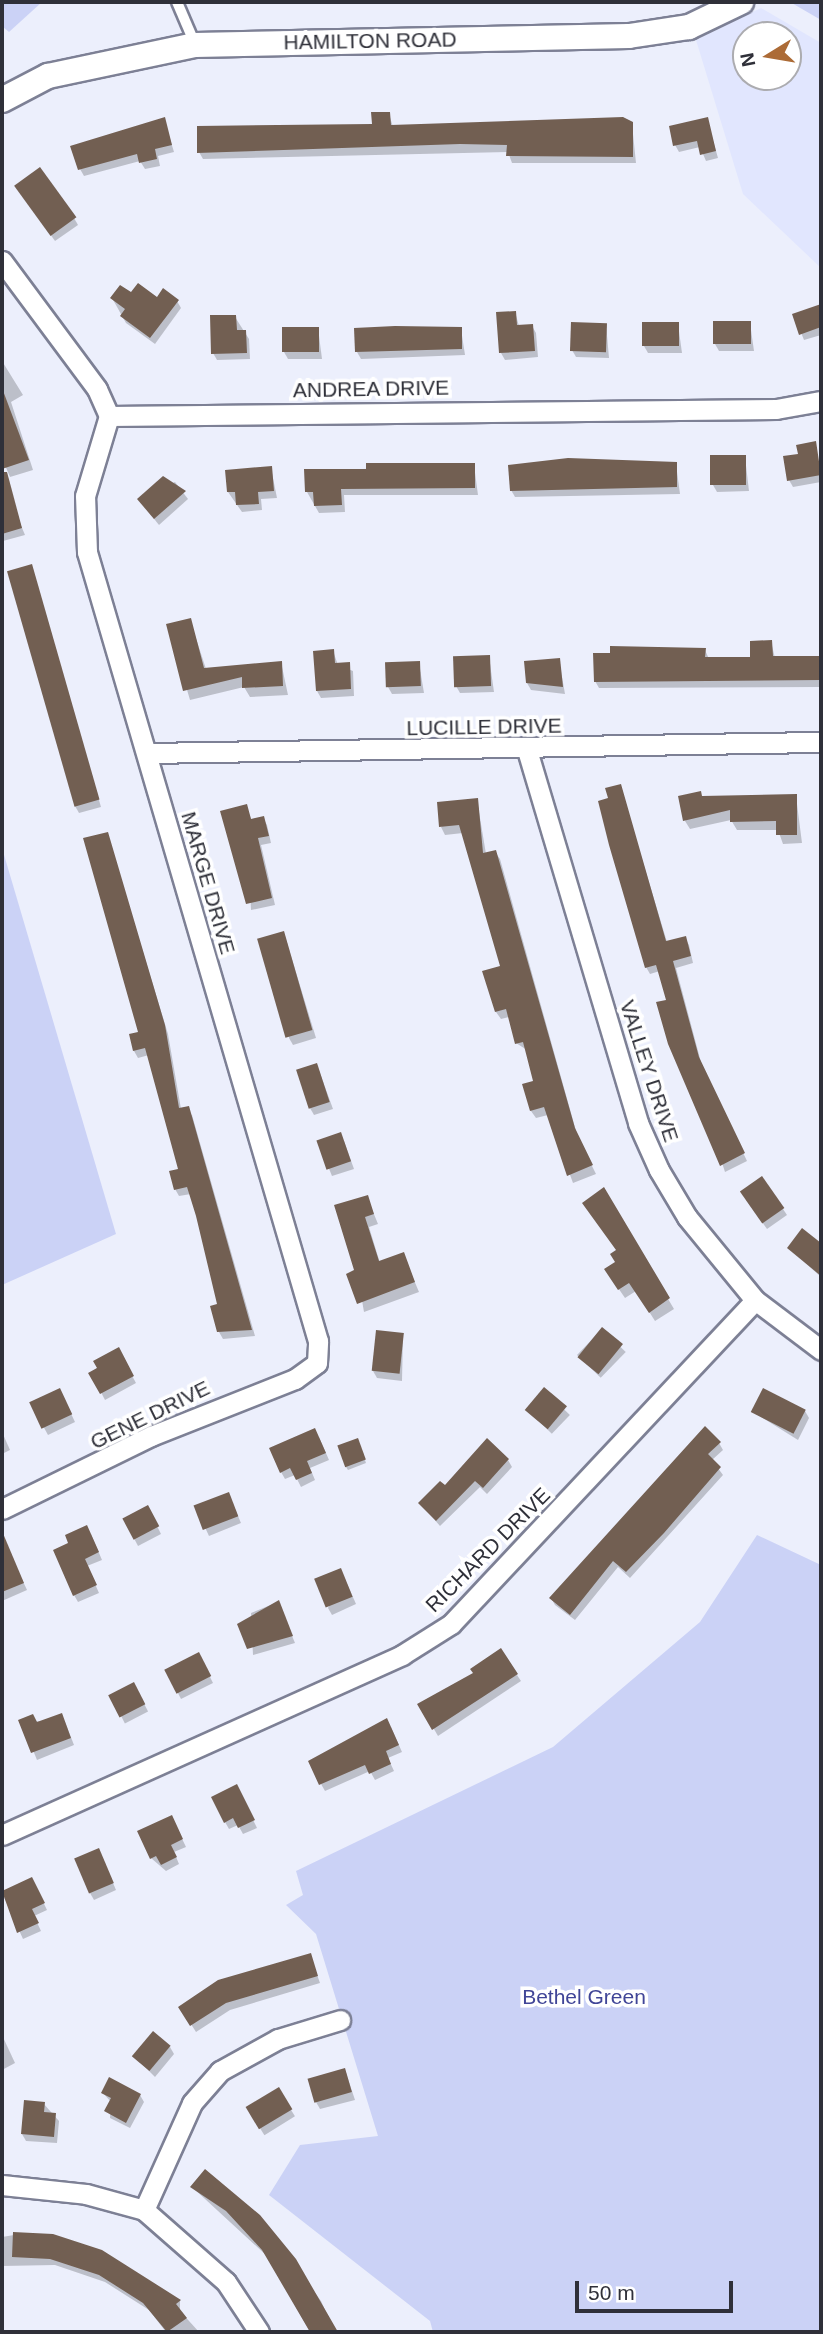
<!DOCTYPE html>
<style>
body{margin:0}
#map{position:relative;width:823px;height:2334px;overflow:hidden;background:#eceffc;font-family:Arial,sans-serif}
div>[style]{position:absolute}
.built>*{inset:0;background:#e1e6fe}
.green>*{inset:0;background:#cbd2f6}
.shadow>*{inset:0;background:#0003;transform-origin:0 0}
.building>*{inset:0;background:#725f52;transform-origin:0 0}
.roads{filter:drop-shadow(2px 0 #7d8095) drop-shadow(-2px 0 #7d8095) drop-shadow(0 2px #7d8095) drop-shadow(0 -2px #7d8095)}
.service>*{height:10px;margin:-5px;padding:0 5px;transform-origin:5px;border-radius:5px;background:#fff}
.minor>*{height:19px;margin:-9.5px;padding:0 9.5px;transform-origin:9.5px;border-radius:9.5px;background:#fff}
.tertiary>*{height:24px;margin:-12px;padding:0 12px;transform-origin:12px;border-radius:12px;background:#fff}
span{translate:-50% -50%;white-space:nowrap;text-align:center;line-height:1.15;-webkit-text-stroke:7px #fff;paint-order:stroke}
.street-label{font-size:21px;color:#2f3039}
.park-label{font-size:21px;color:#404597}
.frame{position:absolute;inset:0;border:4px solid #2f3039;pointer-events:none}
.north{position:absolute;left:732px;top:21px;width:70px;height:70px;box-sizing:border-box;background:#fff;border:2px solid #acacb0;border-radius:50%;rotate:259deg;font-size:19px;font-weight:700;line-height:28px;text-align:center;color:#2f3039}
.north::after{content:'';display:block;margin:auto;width:24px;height:32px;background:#ac6b36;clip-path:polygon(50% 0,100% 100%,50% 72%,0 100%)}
.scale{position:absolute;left:575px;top:2281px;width:158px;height:32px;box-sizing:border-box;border:4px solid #2f3039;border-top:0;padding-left:9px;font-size:21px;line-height:24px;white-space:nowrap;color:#2f3039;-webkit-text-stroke:5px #fff;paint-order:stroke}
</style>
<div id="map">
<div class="built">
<i style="clip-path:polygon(evenodd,761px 8px,821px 43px,821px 268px,743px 194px,696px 40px,761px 8px,746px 35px,788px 35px,788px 77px,746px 77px,746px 35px)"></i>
</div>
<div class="green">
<i style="clip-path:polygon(2px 2px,42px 2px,9px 32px,2px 26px)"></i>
<i style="clip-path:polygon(790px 2px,821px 2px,821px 20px)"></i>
<i style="clip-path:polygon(2px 848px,116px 1234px,2px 1285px)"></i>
<i style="clip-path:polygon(757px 1535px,821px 1565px,821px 2332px,433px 2332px,430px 2321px,269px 2195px,300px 2145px,378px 2136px,316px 1934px,286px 1905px,303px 1895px,296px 1871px,553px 1747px,700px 1622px)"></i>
</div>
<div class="shadow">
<i style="clip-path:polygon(389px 114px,393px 127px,632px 124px,636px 163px,512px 163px,508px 152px,203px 159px,199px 152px,373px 126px)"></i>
<i style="clip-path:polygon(164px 119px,174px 152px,158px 156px,160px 166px,145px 169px,140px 161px,84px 176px,80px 169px)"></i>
<i style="clip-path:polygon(707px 119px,718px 158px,706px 161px,700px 147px,679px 152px,675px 145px)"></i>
<i style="clip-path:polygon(21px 193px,74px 218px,78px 225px,55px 241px)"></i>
<i style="clip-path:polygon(131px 295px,177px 301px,181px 308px,155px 344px,126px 323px,112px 298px)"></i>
<i style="clip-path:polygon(821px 306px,821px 335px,804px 340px,794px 315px)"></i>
<i style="clip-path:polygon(515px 312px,519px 326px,532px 326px,536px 333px,538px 357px,505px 360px,501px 353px)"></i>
<i style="clip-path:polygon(235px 317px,249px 339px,250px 359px,217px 360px,213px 353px)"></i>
<i style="clip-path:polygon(750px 323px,754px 351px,719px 351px,715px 344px)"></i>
<i style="clip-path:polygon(606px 324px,609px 358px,576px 357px,572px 350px)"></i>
<i style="clip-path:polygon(678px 324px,682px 353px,648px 353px,644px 346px)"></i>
<i style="clip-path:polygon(318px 328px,322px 359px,288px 359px,284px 352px)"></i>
<i style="clip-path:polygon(461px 329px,465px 355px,361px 359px,357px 352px,356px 330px)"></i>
<i style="clip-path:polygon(2px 361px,23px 395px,11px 402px,33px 470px,10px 477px,2px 458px)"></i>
<i style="clip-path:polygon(815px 443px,821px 482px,793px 487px,789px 480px,800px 455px)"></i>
<i style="clip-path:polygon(745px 457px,749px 491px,717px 492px,713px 485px)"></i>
<i style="clip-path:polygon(676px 464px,680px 494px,515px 497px,511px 490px)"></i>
<i style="clip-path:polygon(474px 465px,478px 495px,344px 495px,345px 512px,319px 513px,307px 492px,306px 471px)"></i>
<i style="clip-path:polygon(271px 468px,277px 498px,261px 499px,262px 510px,242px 512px,228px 492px)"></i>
<i style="clip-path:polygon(175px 482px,188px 499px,159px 525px,139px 500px)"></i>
<i style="clip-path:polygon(6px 489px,25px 535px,3px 541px,2px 491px)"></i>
<i style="clip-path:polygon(31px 566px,101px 807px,79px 813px,75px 806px)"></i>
<i style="clip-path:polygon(190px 620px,206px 669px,281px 662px,288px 695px,250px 697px,244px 687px,190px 700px,168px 625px)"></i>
<i style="clip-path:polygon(771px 642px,775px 658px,821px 658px,821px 687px,599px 688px,595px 681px,705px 650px,709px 659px,752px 658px)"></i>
<i style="clip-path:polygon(333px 651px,338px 665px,353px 671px,354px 696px,321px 698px,317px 691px)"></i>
<i style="clip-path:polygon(489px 657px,494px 692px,460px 693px,456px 686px)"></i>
<i style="clip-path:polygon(559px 660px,565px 694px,531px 690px,527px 683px)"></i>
<i style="clip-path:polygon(419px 663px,424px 693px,392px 694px,388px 687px)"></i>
<i style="clip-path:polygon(620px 786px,667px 942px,685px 938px,689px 945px,693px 963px,676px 968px,702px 1066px,747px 1161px,725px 1172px,660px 971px,650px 974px,646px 967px,610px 800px)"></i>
<i style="clip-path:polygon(796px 796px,802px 843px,783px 844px,778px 830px,737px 830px,731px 820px,690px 829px,685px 821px,702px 798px)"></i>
<i style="clip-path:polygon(477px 800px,486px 854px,495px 852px,500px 859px,578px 1138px,596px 1174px,573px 1183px,548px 1115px,536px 1118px,531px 1111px,535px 1082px,527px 1050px,516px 1043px,509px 1017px,501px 1019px,496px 1012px,503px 967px,463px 833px,445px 835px,441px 827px)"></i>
<i style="clip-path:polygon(246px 806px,252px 821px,263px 818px,267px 825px,271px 843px,261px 845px,275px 905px,251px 910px)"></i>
<i style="clip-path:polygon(107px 834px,168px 1034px,181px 1109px,192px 1115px,255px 1336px,223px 1339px,219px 1332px,219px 1306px,191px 1194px,179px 1196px,175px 1189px,180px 1170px,149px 1055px,138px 1058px,134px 1051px,131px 1035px,140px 1033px)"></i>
<i style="clip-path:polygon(284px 933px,316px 1038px,293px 1045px,289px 1038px)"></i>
<i style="clip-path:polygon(317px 1065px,333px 1109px,314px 1115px,310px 1108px)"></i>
<i style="clip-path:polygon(344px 1141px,354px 1169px,332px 1176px,318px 1142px)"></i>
<i style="clip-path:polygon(603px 1189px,674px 1309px,655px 1321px,636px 1291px,625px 1298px,612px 1279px,617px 1251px)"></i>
<i style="clip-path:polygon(367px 1197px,378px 1224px,369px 1227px,380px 1263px,403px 1254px,419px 1292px,364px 1312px,357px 1272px)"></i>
<i style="clip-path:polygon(746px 1200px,783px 1209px,787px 1215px,767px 1229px)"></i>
<i style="clip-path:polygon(803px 1230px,821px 1245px,821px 1277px,789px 1248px)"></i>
<i style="left:602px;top:1329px;width:33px;height:36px;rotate:44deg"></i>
<i style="clip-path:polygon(403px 1335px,402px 1381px,377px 1378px,373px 1371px)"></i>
<i style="clip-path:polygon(118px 1350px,136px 1383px,105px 1400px,91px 1373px)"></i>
<i style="left:544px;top:1390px;width:36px;height:26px;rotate:44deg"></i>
<i style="clip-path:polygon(63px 1397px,75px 1422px,48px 1435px,31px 1404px)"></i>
<i style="clip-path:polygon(805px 1411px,809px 1418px,798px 1440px,753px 1412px)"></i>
<i style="clip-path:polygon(2px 1432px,10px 1450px,2px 1454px)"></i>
<i style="clip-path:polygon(319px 1437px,329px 1460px,310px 1468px,315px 1480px,301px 1487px,295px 1475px,285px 1479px,281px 1472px)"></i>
<i style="clip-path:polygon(359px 1443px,366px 1463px,348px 1470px,346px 1467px)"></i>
<i style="clip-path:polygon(719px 1443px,723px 1450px,712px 1460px,723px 1475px,630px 1578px,618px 1567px,575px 1620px,555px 1605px,551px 1598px)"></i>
<i style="clip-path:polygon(508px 1460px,512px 1467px,487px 1494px,480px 1487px,440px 1526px,420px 1503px)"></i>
<i style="clip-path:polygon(232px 1502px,241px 1523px,209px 1536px,196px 1508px)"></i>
<i style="clip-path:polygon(151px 1514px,161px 1534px,138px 1546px,124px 1519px)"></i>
<i style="clip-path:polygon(91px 1534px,102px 1560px,87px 1566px,99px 1593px,78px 1602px,74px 1595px)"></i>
<i style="clip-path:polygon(12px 1558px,27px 1590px,2px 1601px,2px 1563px)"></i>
<i style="clip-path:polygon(344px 1577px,356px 1604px,332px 1615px,328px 1608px)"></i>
<i style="clip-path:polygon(278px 1602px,295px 1643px,253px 1655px,251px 1613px)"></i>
<i style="clip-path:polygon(202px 1661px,213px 1683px,181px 1699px,166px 1670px)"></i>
<i style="clip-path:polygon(517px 1675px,521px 1681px,438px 1736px,420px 1705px)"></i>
<i style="left:134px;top:1684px;width:31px;height:26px;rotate:63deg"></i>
<i style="clip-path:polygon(21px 1721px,65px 1722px,74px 1745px,37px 1760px)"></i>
<i style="clip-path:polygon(391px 1727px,402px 1752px,388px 1758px,394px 1771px,375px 1780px,370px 1771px,325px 1791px,321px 1784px)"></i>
<i style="clip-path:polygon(240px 1793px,257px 1828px,243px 1834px,238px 1825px,229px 1829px,225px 1822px)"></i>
<i style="clip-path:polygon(175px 1824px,186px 1847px,174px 1852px,179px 1864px,166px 1871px,151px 1858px)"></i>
<i style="clip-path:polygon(102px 1857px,116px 1890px,94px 1900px,90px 1893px)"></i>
<i style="clip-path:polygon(32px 1879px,47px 1910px,34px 1916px,41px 1931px,23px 1939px,2px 1893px)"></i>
<i style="clip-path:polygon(310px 1955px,320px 1983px,230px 2010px,196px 2032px,180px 2007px)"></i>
<i style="clip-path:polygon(2px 2035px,15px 2063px,2px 2070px)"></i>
<i style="clip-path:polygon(170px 2047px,174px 2054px,155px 2077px,134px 2056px)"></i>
<i style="clip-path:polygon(345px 2070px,355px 2100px,320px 2109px,316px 2102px)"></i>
<i style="left:278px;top:2089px;width:32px;height:36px;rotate:58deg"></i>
<i style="clip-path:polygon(103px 2093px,140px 2095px,144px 2102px,130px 2128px,110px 2118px,111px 2102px)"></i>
<i style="clip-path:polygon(43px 2103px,59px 2121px,57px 2143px,26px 2141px,22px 2134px)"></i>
<i style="clip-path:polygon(192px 2187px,259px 2216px,321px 2301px,335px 2332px,310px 2332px,268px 2257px)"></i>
<i style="clip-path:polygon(20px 2234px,101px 2252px,180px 2301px,180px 2311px,199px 2332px,166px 2332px,149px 2310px,105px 2282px,55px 2265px,2px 2266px,2px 2237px)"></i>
</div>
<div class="building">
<i style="clip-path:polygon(371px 112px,390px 112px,391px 125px,623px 117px,633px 122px,633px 157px,506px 156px,507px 145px,460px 144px,197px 153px,197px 126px,372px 124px)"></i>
<i style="clip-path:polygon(165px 117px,172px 145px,155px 149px,157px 159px,139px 163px,137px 154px,78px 170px,70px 146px)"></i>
<i style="clip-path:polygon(708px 117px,716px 151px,700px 155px,697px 141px,673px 146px,669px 126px)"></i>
<i style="left:40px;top:167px;width:62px;height:32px;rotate:54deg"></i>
<i style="clip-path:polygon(138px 283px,157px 297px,163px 288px,179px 300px,150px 338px,120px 316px,125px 309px,110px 298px,120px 285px,131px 292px)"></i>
<i style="clip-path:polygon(821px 304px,821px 327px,799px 335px,792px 314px)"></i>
<i style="clip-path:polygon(516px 311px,517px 325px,533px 324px,535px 351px,499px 353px,496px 312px)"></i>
<i style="clip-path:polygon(210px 315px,236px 315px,237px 330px,246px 330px,247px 353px,211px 354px)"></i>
<i style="left:713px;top:321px;width:38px;height:23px"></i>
<i style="left:571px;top:322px;width:36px;height:29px;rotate:2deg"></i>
<i style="left:642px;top:322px;width:37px;height:24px"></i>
<i style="clip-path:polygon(395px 326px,462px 327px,462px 349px,355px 352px,354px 328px)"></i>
<i style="left:282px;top:327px;width:37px;height:25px"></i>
<i style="clip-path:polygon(2px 388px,29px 460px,2px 469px)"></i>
<i style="clip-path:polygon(816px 441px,821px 475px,787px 481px,783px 456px,798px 454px,796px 445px)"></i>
<i style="left:746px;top:455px;width:30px;height:36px;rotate:90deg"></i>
<i style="clip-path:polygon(568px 458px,677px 462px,677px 487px,510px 491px,508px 465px)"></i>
<i style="clip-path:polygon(366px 463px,475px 463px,475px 488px,341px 489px,342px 505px,314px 506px,313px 492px,305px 492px,304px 469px,366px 469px)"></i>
<i style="clip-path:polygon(272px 466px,274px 491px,258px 492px,259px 504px,236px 505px,235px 492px,227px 492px,225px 470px)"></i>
<i style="clip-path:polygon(2px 472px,7px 472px,22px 528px,2px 534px)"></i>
<i style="clip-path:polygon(163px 476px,186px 491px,154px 519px,137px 499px)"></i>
<i style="left:32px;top:564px;width:245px;height:26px;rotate:74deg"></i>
<i style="clip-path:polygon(191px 618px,204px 668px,282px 661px,283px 686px,242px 688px,242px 677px,183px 691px,166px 624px)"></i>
<i style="clip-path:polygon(772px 640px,773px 656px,821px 656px,821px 680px,594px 682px,593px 653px,610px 653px,610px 646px,706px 648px,705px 657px,750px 657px,750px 641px)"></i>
<i style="clip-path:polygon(334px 649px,335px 663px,350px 662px,351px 689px,316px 691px,313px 651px)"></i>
<i style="left:490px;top:655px;width:31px;height:37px;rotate:88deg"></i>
<i style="clip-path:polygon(560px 658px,563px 687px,526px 683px,524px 661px)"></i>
<i style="left:420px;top:661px;width:25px;height:35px;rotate:88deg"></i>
<i style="clip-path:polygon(621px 784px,666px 941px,686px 936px,691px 956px,673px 961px,699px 1057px,745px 1153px,720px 1166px,668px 1044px,656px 1002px,666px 1000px,656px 965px,645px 968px,609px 845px,598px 801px,608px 798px,605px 788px)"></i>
<i style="clip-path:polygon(701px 791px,702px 796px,797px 794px,797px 835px,776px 835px,776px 821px,730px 822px,730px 810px,683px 821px,678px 796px)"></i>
<i style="clip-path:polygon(478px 798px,483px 853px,496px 850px,575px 1128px,593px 1165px,567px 1176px,544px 1107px,530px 1111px,522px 1084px,533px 1081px,523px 1042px,515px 1044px,506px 1009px,495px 1012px,482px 971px,500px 966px,459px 825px,439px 827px,437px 802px)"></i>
<i style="clip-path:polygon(247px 804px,251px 819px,264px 816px,269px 836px,258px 838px,272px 898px,246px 904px,220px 811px)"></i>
<i style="clip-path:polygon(108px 832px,165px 1025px,179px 1108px,189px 1106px,252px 1330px,217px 1332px,210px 1306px,217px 1304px,196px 1216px,187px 1187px,174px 1190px,169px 1171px,178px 1169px,145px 1048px,133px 1051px,129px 1034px,138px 1032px,83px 838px)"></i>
<i style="left:284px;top:931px;width:103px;height:28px;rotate:74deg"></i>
<i style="left:317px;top:1063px;width:41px;height:22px;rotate:72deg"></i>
<i style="left:341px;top:1132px;width:31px;height:26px;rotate:71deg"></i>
<i style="left:762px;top:1176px;width:39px;height:27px;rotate:55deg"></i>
<i style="clip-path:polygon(604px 1187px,670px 1298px,649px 1313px,629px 1283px,618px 1290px,604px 1269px,615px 1262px,610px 1254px,616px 1250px,582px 1203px)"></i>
<i style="clip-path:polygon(368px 1195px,374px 1214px,365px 1217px,379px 1261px,404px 1252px,415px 1282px,357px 1304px,346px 1274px,354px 1270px,334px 1205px)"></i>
<i style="clip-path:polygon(802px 1228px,821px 1243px,821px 1276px,787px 1248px)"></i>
<i style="left:602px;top:1327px;width:27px;height:39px;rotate:39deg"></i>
<i style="left:376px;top:1330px;width:28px;height:41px;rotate:6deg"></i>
<i style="clip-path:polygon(119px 1347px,134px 1376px,100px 1394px,88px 1373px,97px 1368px,93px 1361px)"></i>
<i style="left:544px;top:1387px;width:30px;height:30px;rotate:40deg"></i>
<i style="left:60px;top:1388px;width:29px;height:34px;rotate:65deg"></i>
<i style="left:763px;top:1388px;width:48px;height:27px;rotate:27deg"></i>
<i style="clip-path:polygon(705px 1426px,721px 1442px,708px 1454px,721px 1467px,664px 1533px,626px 1572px,613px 1561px,570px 1615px,549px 1598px)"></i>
<i style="clip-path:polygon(315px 1428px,326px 1453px,307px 1461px,312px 1473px,296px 1480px,290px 1468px,280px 1473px,269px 1448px)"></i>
<i style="left:358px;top:1438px;width:23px;height:22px;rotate:70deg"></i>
<i style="clip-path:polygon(487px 1438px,509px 1459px,483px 1488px,475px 1481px,436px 1521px,418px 1503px,440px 1481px,445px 1485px)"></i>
<i style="left:229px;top:1492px;width:26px;height:38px;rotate:69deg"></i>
<i style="left:148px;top:1505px;width:24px;height:29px;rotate:62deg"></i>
<i style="clip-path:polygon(87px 1525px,99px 1552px,85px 1559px,97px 1585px,73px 1596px,53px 1550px,68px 1543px,65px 1535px)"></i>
<i style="clip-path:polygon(2px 1531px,24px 1583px,2px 1592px)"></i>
<i style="left:341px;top:1568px;width:31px;height:29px;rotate:68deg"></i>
<i style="clip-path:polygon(279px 1600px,293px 1636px,247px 1649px,237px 1624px)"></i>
<i style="clip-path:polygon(501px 1648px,518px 1674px,432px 1730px,417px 1704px,473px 1673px,470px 1669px)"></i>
<i style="left:199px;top:1652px;width:27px;height:39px;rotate:63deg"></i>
<i style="left:134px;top:1682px;width:25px;height:29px;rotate:63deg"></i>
<i style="clip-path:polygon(62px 1713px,71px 1738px,31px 1753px,18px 1720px,33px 1714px,37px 1722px)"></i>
<i style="clip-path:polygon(387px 1718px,399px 1745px,386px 1751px,391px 1764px,369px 1774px,365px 1765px,319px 1785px,308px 1761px)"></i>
<i style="clip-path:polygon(237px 1784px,255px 1820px,238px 1828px,233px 1818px,224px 1823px,211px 1797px)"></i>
<i style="clip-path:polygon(172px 1815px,183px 1839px,171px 1845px,177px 1857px,161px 1865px,156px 1856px,150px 1859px,137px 1831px)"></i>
<i style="left:99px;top:1848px;width:38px;height:27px;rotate:67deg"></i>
<i style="clip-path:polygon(32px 1877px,45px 1903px,32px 1909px,39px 1923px,17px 1933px,2px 1891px)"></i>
<i style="clip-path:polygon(311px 1953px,318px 1976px,226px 2003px,190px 2026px,178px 2007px,218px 1980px)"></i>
<i style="left:153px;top:2031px;width:23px;height:33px;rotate:40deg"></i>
<i style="left:345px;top:2068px;width:25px;height:39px;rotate:74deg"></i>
<i style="clip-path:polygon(109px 2077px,141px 2094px,126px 2123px,104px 2111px,111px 2098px,101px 2093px)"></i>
<i style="left:279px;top:2087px;width:26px;height:39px;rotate:59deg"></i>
<i style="clip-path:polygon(24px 2100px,45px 2102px,44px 2112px,56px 2113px,54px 2137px,21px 2134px)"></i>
<i style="clip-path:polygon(205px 2169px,260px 2215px,296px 2259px,338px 2332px,310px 2332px,262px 2250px,226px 2211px,190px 2187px)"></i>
<i style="clip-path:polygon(13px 2232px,53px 2234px,102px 2250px,181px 2300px,176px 2304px,187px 2318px,167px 2332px,143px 2303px,99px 2275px,50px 2259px,12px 2257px)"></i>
</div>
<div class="roads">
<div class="service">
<i style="left:177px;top:2px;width:46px;rotate:66.8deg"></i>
</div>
<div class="minor">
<i style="left:2px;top:261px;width:159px;rotate:53.4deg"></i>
<i style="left:97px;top:389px;width:30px;rotate:66deg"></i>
<i style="left:109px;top:416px;width:667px;rotate:-0.6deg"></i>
<i style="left:776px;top:409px;width:46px;rotate:-10.1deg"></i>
<i style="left:527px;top:750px;width:389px;rotate:73.4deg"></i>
<i style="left:638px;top:1123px;width:51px;rotate:65.9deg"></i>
<i style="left:659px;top:1170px;width:55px;rotate:59.2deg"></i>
<i style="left:687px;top:1217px;width:107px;rotate:50.7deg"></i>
<i style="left:755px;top:1300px;width:83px;rotate:37.1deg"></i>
<i style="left:147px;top:753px;width:674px;rotate:-0.94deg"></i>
<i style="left:2px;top:1509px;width:166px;rotate:-26.1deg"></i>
<i style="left:151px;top:1436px;width:155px;rotate:-21.6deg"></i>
<i style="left:295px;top:1379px;width:27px;rotate:-36deg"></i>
<i style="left:317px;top:1363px;width:22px;rotate:-87deg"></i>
<i style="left:318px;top:1341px;width:822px;rotate:-106.32deg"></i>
<i style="left:87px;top:552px;width:56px;rotate:-92deg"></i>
<i style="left:85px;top:496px;width:84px;rotate:-73.3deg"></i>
<i style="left:2px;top:1835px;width:439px;rotate:-24.2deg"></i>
<i style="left:402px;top:1655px;width:58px;rotate:-32.3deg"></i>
<i style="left:451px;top:1624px;width:444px;rotate:-46.8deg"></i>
<i style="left:2px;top:2185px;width:84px;rotate:6.1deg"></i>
<i style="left:86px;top:2194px;width:60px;rotate:15.4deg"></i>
<i style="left:144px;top:2210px;width:109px;rotate:41.3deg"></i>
<i style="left:226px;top:2282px;width:60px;rotate:56.6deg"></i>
<i style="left:144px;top:2210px;width:117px;rotate:-65.8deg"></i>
<i style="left:192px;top:2103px;width:43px;rotate:-48.8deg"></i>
<i style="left:220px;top:2071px;width:66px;rotate:-28.9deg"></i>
<i style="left:278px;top:2039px;width:65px;rotate:-17deg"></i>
</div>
<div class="tertiary">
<i style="left:2px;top:100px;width:52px;rotate:-27.6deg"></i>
<i style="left:48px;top:76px;width:150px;rotate:-11.9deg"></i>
<i style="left:195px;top:45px;width:434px;rotate:-1.2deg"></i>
<i style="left:629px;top:36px;width:61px;rotate:-8.5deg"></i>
<i style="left:689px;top:27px;width:58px;rotate:-25.7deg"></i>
</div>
</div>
<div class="street-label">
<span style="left:370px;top:41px;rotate:-1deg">HAMILTON ROAD</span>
<span style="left:371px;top:389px;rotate:-1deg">ANDREA DRIVE</span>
<span style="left:484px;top:727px;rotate:-1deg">LUCILLE DRIVE</span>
<span style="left:208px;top:883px;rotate:74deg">MARGE DRIVE</span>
<span style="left:649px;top:1071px;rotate:72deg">VALLEY DRIVE</span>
<span style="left:150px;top:1415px;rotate:-26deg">GENE DRIVE</span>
<span style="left:488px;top:1550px;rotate:-45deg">RICHARD DRIVE</span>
</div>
<div class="park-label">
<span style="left:584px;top:1997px">Bethel Green</span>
</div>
<div class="frame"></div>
<div class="north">N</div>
<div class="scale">50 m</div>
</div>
